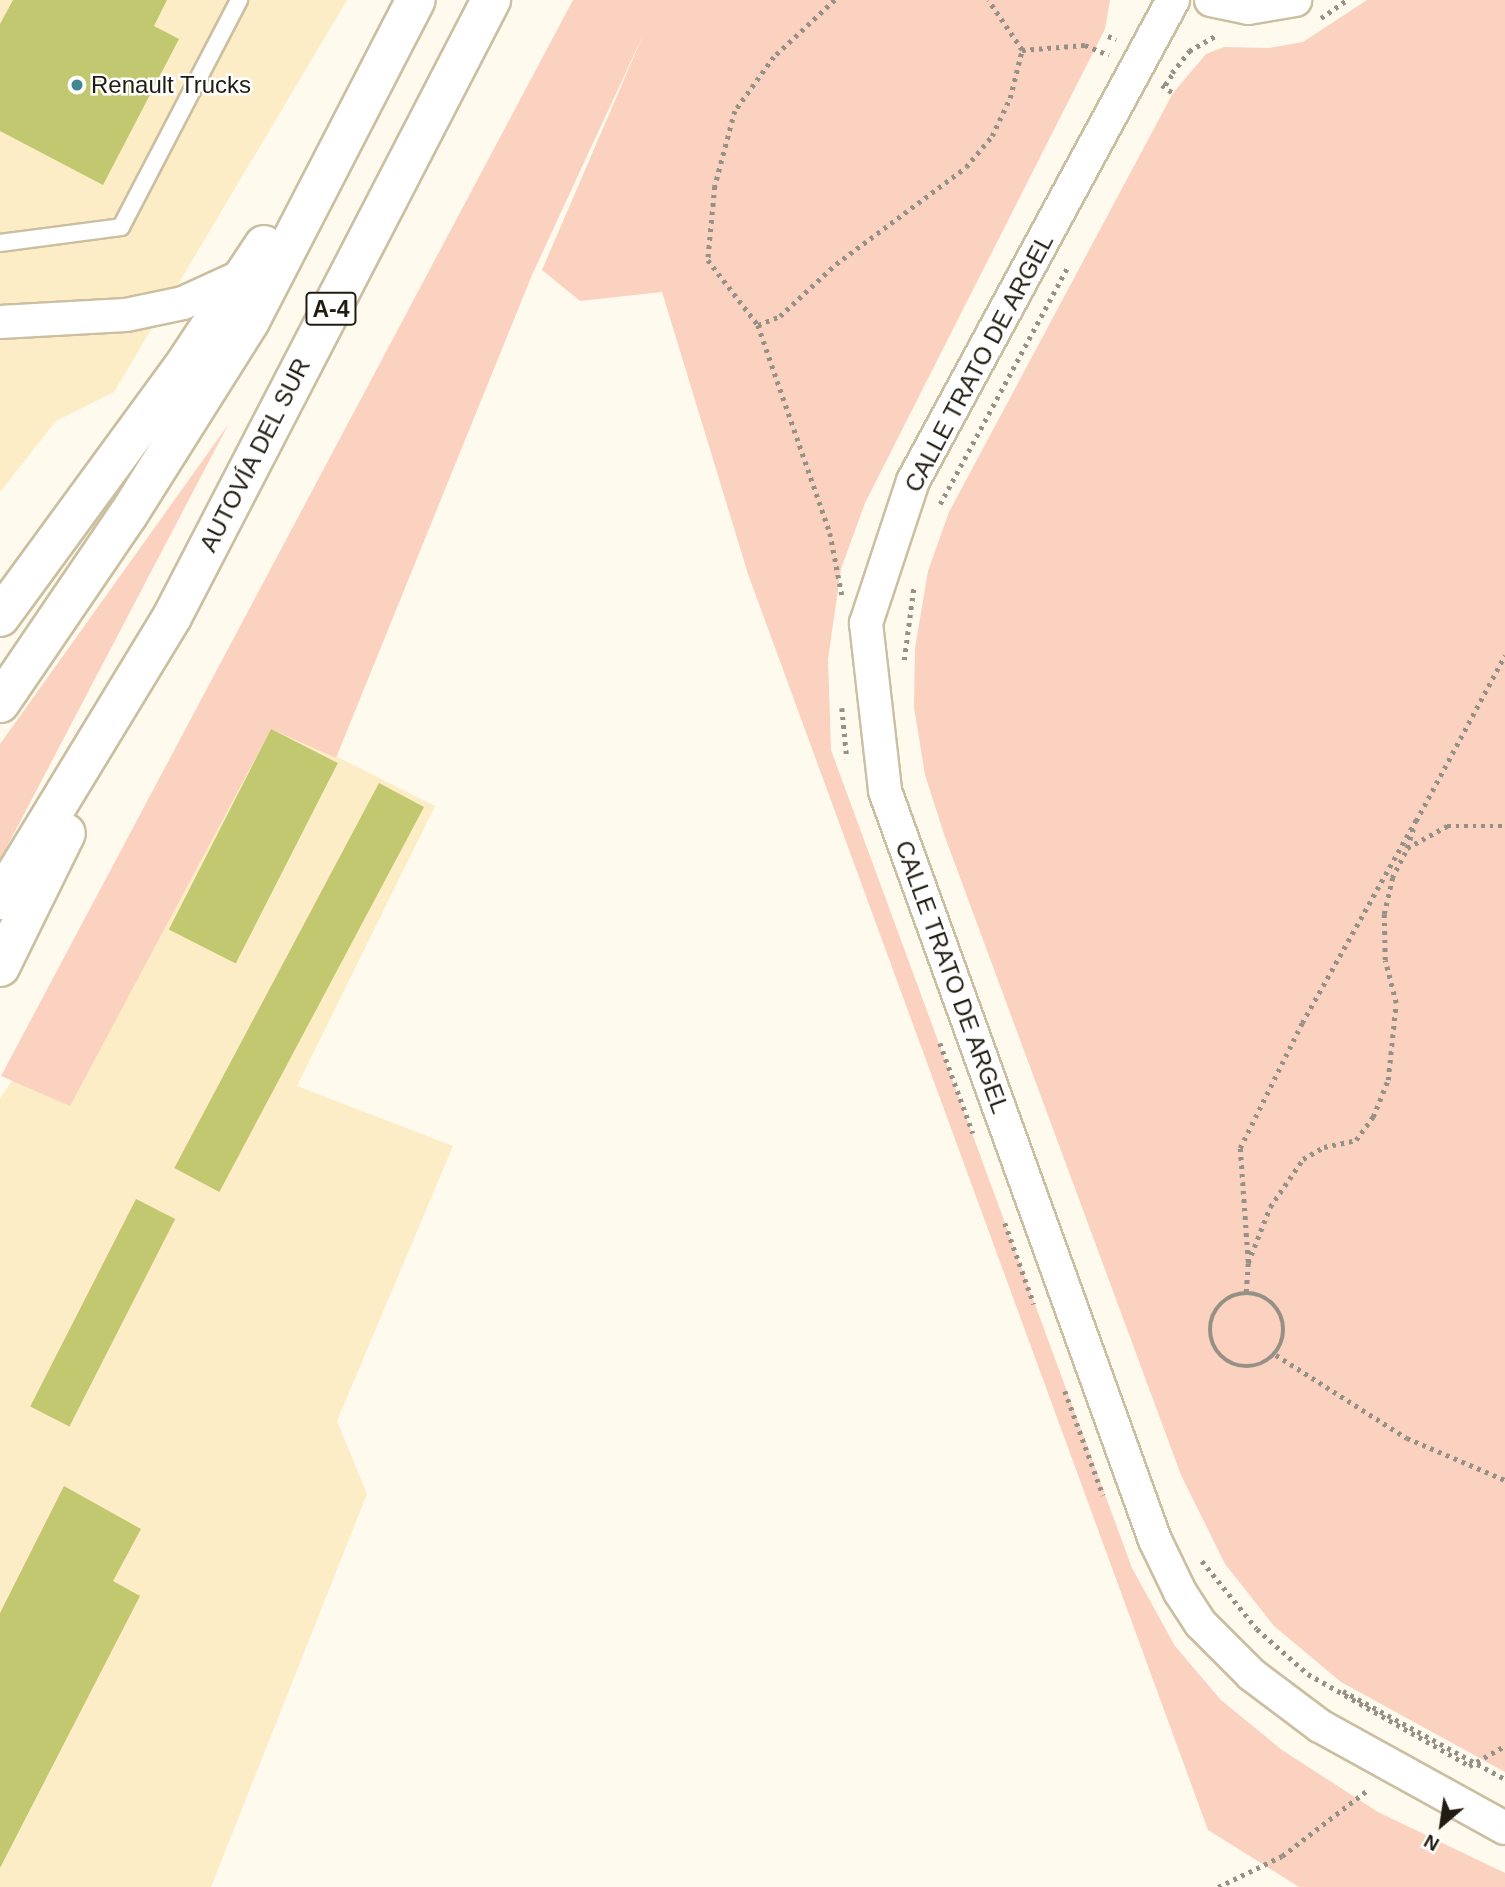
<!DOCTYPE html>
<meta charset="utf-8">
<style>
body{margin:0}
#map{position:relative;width:1505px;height:1887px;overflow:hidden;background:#fffaee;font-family:Arial,sans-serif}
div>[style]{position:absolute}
.built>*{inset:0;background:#fcedc6}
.green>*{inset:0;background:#fbd1bf}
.building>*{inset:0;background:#c2c86f;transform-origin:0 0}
.path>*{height:4.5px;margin-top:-2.25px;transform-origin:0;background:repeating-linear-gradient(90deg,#969186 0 3.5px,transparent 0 8.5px)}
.path>.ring{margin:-2.25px;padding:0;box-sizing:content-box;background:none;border:4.5px solid #969186;border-radius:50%}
.roads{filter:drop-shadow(2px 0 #cbbfa1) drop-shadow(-2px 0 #cbbfa1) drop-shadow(0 2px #cbbfa1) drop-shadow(0 -2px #cbbfa1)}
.service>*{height:16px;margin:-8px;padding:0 8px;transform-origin:8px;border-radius:8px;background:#fff}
.minor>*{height:32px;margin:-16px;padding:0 16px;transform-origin:16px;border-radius:16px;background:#fff}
.motorway>*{height:38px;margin:-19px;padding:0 19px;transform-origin:19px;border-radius:19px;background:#fff}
.dots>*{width:19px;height:19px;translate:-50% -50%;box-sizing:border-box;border:4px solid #fff;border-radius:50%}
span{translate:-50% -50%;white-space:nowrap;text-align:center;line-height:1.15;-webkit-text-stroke:5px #fff;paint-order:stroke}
.shield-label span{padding:2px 5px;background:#fff;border:2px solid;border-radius:5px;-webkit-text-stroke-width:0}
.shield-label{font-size:23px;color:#211c11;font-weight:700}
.poi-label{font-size:24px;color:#211c11}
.left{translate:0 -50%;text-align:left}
.street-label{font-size:24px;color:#211c11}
.north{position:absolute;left:1407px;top:1789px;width:70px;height:70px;-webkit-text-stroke:5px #fff;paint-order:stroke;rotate:209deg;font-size:19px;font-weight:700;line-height:28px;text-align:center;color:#211c11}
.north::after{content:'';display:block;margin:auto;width:24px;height:32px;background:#211c11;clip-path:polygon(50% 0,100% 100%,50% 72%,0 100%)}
</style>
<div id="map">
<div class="built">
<i style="clip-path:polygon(0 0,347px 0,114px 392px,56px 421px,0 492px)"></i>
<i style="clip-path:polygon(270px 723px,435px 806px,297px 1086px,453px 1146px,337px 1421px,367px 1494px,211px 1887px,0 1887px,0 1098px)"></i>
</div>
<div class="green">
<i style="clip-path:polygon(573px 0,1110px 0,1105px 29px,865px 503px,841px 569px,828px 659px,831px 750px,1132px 1568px,1175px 1646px,1221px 1700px,1282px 1750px,1378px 1812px,1505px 1873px,1505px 1887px,1299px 1887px,1208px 1830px,748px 574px,662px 292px,580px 301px,542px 270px,644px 33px,532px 275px,336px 758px,271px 729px,70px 1106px,1px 1076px)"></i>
<i style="clip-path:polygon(1367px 0,1505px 0,1505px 1772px,1341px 1682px,1274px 1626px,1225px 1564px,1181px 1475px,945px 837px,925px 775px,914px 707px,915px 648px,928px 571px,949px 512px,1173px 93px,1206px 54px,1224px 47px,1269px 48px,1303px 42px)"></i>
<i style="clip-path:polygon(228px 425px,0 860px,0 744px)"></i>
</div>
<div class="building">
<i style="clip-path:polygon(13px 0,167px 0,154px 26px,179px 39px,103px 185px,0 131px,0 24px)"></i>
<i style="left:271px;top:729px;width:75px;height:225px;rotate:27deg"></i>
<i style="left:379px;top:783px;width:51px;height:436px;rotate:28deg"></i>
<i style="left:136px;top:1199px;width:44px;height:233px;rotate:27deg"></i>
<i style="clip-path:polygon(64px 1486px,141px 1529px,113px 1581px,140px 1596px,0 1868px,0 1613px)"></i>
</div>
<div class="path">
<i style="left:835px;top:0;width:83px;rotate:136.9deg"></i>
<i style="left:774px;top:57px;width:67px;rotate:125.8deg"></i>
<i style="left:735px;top:111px;width:78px;rotate:104.9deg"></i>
<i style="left:715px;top:186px;width:74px;rotate:95.4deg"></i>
<i style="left:708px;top:260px;width:82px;rotate:52.4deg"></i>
<i style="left:758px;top:325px;width:24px;rotate:-22deg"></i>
<i style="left:780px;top:316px;width:76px;rotate:-42.9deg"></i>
<i style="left:836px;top:264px;width:162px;rotate:-36.7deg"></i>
<i style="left:966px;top:167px;width:40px;rotate:-50deg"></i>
<i style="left:992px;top:136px;width:42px;rotate:-64.7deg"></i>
<i style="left:1010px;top:98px;width:49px;rotate:-76deg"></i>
<i style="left:1022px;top:50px;width:60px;rotate:-124.2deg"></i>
<i style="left:1321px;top:18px;width:32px;rotate:-35deg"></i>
<i style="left:1108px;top:36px;width:9px;rotate:21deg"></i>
<i style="left:1022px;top:50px;width:63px;rotate:-4.5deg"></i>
<i style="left:1085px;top:45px;width:26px;rotate:23deg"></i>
<i style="left:1172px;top:73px;width:28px;rotate:-52deg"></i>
<i style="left:1189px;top:51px;width:32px;rotate:-30deg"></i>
<i style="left:1162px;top:85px;width:14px;rotate:36deg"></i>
<i style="left:1165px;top:85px;width:14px;rotate:-56deg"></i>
<i style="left:758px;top:325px;width:220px;rotate:70.9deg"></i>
<i style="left:830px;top:533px;width:63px;rotate:79deg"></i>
<i style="left:940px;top:504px;width:268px;rotate:-61.7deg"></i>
<i style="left:904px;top:660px;width:76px;rotate:-82.4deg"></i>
<i style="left:842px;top:708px;width:51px;rotate:84.4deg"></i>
<i style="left:1416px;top:821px;width:188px;rotate:-61.8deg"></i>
<i style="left:1407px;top:848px;width:20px;rotate:-72deg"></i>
<i style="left:940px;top:1043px;width:96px;rotate:69.9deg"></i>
<i style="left:1005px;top:1223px;width:86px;rotate:70.3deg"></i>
<i style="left:1248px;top:1262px;width:114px;rotate:-94deg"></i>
<i style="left:1240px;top:1148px;width:140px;rotate:-63.6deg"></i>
<i style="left:1302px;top:1023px;width:235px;rotate:-60.7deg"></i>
<i style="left:1246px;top:1292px;width:29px;rotate:-86deg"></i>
<i style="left:1248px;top:1263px;width:60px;rotate:-68.6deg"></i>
<i style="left:1270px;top:1207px;width:58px;rotate:-55.5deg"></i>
<i style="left:1303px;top:1159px;width:24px;rotate:-30deg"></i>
<i style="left:1324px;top:1147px;width:33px;rotate:-12deg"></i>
<i style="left:1356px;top:1140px;width:29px;rotate:-54deg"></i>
<i style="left:1373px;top:1117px;width:40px;rotate:-68deg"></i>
<i style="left:1388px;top:1080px;width:77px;rotate:-84.1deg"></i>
<i style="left:1396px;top:1003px;width:44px;rotate:-104.3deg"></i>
<i style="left:1385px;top:960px;width:46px;rotate:-91.2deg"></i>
<i style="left:1384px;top:914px;width:37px;rotate:-77deg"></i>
<i style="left:1392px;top:878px;width:34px;rotate:-63deg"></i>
<i style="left:1407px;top:848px;width:46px;rotate:-28.8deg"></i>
<i style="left:1447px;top:826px;width:58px"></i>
<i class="ring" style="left:1210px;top:1293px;width:69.5px;height:69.5px"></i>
<i style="left:1276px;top:1355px;width:155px;rotate:32.4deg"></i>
<i style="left:1407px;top:1438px;width:107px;rotate:23.2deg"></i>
<i style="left:1065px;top:1391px;width:111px;rotate:69.9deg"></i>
<i style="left:1202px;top:1561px;width:87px;rotate:51deg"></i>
<i style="left:1257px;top:1629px;width:68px;rotate:41.4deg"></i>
<i style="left:1308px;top:1674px;width:186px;rotate:29.6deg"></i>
<i style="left:1343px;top:1691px;width:184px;rotate:28.5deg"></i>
<i style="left:1469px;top:1766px;width:41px;rotate:-29.1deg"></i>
<i style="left:1218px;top:1887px;width:71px;rotate:-25.8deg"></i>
<i style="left:1282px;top:1856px;width:110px;rotate:-37.6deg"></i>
</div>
<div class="roads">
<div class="service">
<i style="left:0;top:243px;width:122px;rotate:-7.5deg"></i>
<i style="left:121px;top:227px;width:256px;rotate:-62.5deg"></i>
</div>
<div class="minor">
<i style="left:1173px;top:0;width:547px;rotate:118.39deg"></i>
<i style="left:913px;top:481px;width:150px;rotate:108.3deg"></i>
<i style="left:866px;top:623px;width:169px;rotate:83.5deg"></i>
<i style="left:885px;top:791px;width:796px;rotate:70.18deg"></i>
<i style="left:1155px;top:1540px;width:58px;rotate:64.3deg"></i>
<i style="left:1180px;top:1592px;width:38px;rotate:57deg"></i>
<i style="left:1201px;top:1624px;width:72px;rotate:45deg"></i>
<i style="left:1252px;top:1675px;width:85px;rotate:36.9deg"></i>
<i style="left:1320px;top:1726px;width:211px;rotate:28.9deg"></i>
<i style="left:1211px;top:0;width:38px;rotate:12deg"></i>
<i style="left:1248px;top:8px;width:48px;rotate:-9.7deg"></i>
<i style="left:0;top:322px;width:126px;rotate:-3.2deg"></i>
<i style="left:126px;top:315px;width:58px;rotate:-11.9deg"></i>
<i style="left:183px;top:303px;width:69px;rotate:-24.7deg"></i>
</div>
<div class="motorway">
<i style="left:0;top:617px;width:306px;rotate:-53.8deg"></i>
<i style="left:181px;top:370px;width:150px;rotate:-56.4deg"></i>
<i style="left:0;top:703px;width:227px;rotate:-55.8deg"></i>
<i style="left:128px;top:515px;width:229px;rotate:-57.8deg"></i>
<i style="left:250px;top:321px;width:361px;rotate:-62.7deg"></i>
<i style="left:0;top:900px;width:331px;rotate:-58.7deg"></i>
<i style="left:172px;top:617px;width:695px;rotate:-62.66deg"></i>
<i style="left:0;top:967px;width:149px;rotate:-63.8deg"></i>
</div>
</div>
<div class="dots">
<i style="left:77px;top:85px;background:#40888e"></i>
</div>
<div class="shield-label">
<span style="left:331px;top:309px">A-4</span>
</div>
<div class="poi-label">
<span class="left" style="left:91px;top:85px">Renault Trucks</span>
</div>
<div class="street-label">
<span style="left:979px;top:363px;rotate:-62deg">CALLE TRATO DE ARGEL</span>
<span style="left:255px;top:455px;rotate:-63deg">AUTOVÍA DEL SUR</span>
<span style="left:952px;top:977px;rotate:70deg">CALLE TRATO DE ARGEL</span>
</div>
<div class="north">N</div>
</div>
